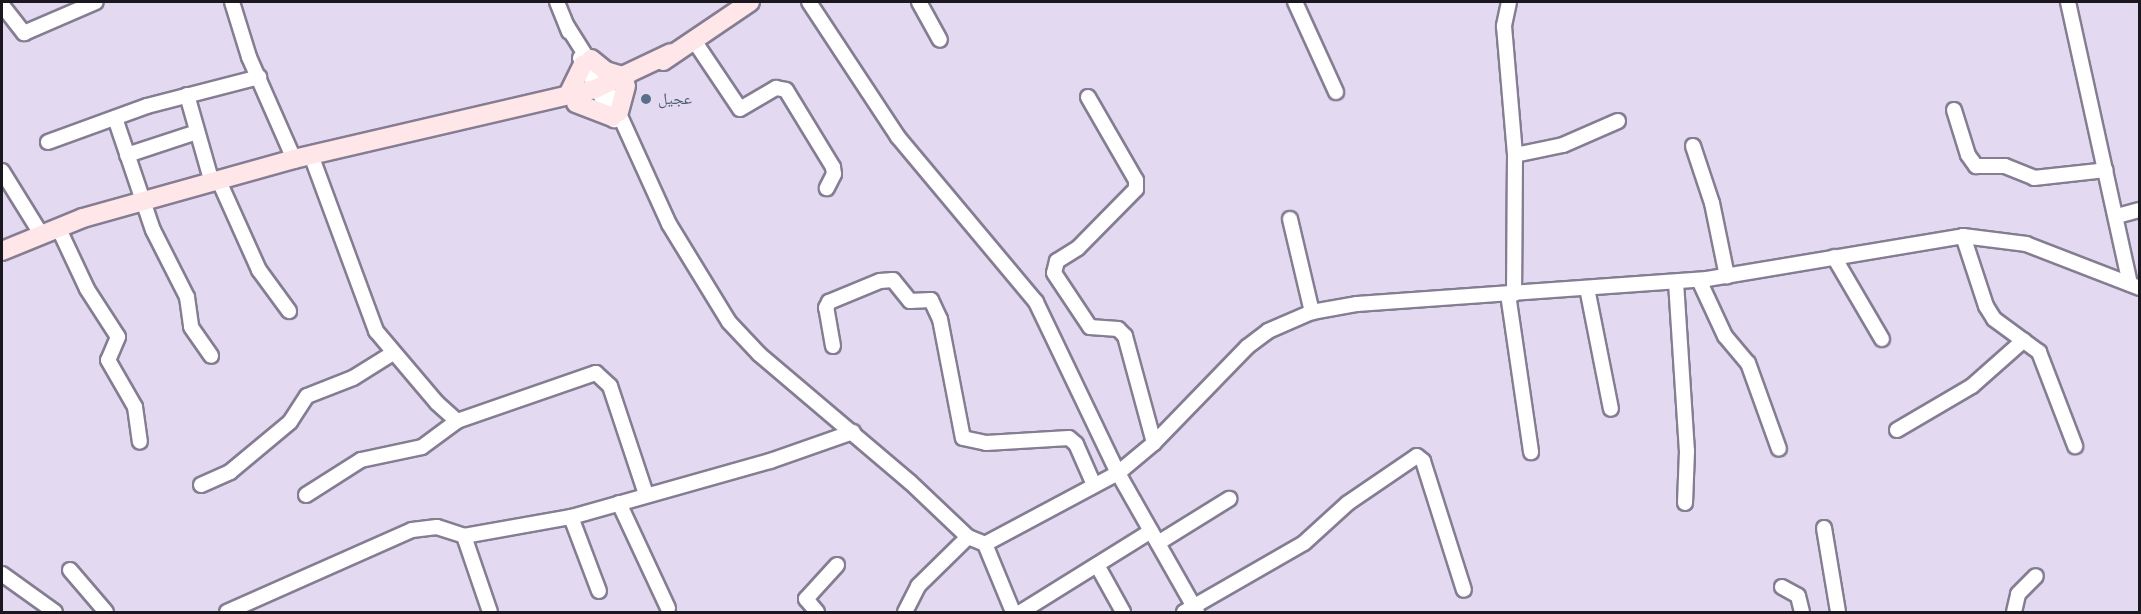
<!DOCTYPE html>
<meta charset="utf-8">
<style>
body{margin:0}
#map{position:relative;width:2141px;height:614px;overflow:hidden;background:#e3d9f1;font-family:Roboto,"Noto Naskh Arabic",sans-serif}
div>[style]{position:absolute}
.roads{filter:drop-shadow(2px 0 #857d92) drop-shadow(-2px 0 #857d92) drop-shadow(0 2px #857d92) drop-shadow(0 -2px #857d92)}
.street>*{height:14px;margin:-7px;padding:0 7px;transform-origin:7px;border-radius:7px;background:#fff}
.secondary>*{height:18px;margin:-9px;padding:0 9px;transform-origin:9px;border-radius:9px;background:#fee6e9}
.dots>*{width:16px;height:16px;translate:-50% -50%;box-sizing:border-box;border:3px solid #e3d9f1;border-radius:50%}
span{translate:-50% -50%;white-space:nowrap;text-align:center;line-height:1.15;-webkit-text-stroke:4.5px #e3d9f1;paint-order:stroke}
.service-label{font-size:16px;color:#4e5e75}
.left{translate:0 -50%;text-align:left}
.frame{position:absolute;inset:0;border:3px solid #1a171f;pointer-events:none}
</style>
<div id="map">
<div class="roads">
<div class="street">
<i style="left:232px;top:2px;width:58px;rotate:72.8deg"></i>
<i style="left:249px;top:57px;width:111px;rotate:66.2deg"></i>
<i style="left:557px;top:2px;width:32px;rotate:68deg"></i>
<i style="left:809px;top:2px;width:162px;rotate:56.6deg"></i>
<i style="left:898px;top:137px;width:215px;rotate:50.1deg"></i>
<i style="left:1036px;top:302px;width:190px;rotate:64.4deg"></i>
<i style="left:1118px;top:473px;width:160px;rotate:60.4deg"></i>
<i style="left:919px;top:2px;width:43px;rotate:61.1deg"></i>
<i style="left:1295px;top:2px;width:99px;rotate:65.5deg"></i>
<i style="left:1509px;top:2px;width:25px;rotate:102deg"></i>
<i style="left:1504px;top:26px;width:129px;rotate:85.1deg"></i>
<i style="left:1515px;top:155px;width:139px;rotate:90.4deg"></i>
<i style="left:2068px;top:2px;width:288px;rotate:77.6deg"></i>
<i style="left:2px;top:5px;width:36px;rotate:52deg"></i>
<i style="left:24px;top:33px;width:78px;rotate:-23.3deg"></i>
<i style="left:567px;top:26px;width:80px;rotate:57.7deg"></i>
<i style="left:610px;top:94px;width:143px;rotate:65.6deg"></i>
<i style="left:669px;top:224px;width:115px;rotate:58.5deg"></i>
<i style="left:729px;top:322px;width:44px;rotate:46.8deg"></i>
<i style="left:759px;top:354px;width:198px;rotate:40.3deg"></i>
<i style="left:910px;top:482px;width:80px;rotate:43.5deg"></i>
<i style="left:968px;top:537px;width:18px;rotate:22deg"></i>
<i style="left:985px;top:544px;width:74px;rotate:67.6deg"></i>
<i style="left:693px;top:39px;width:84px;rotate:56.1deg"></i>
<i style="left:740px;top:109px;width:42px;rotate:-30.3deg"></i>
<i style="left:776px;top:88px;width:10px;rotate:11deg"></i>
<i style="left:786px;top:90px;width:90px;rotate:58.6deg"></i>
<i style="left:833px;top:167px;width:7px;rotate:82deg"></i>
<i style="left:834px;top:174px;width:16px;rotate:117deg"></i>
<i style="left:580px;top:58px;width:71px;rotate:61.3deg"></i>
<i style="left:187px;top:95px;width:91px;rotate:74.1deg"></i>
<i style="left:1088px;top:97px;width:96px;rotate:60deg"></i>
<i style="left:1136px;top:180px;width:9px;rotate:90deg"></i>
<i style="left:1136px;top:189px;width:83px;rotate:134.5deg"></i>
<i style="left:1078px;top:248px;width:25px;rotate:148deg"></i>
<i style="left:1057px;top:261px;width:12px;rotate:104deg"></i>
<i style="left:1054px;top:273px;width:65px;rotate:56.3deg"></i>
<i style="left:1090px;top:327px;width:28px;rotate:4deg"></i>
<i style="left:1118px;top:329px;width:10px;rotate:45deg"></i>
<i style="left:1125px;top:336px;width:111px;rotate:74.8deg"></i>
<i style="left:1954px;top:110px;width:47px;rotate:72.7deg"></i>
<i style="left:1968px;top:155px;width:14px;rotate:54deg"></i>
<i style="left:1976px;top:166px;width:29px"></i>
<i style="left:2005px;top:166px;width:31px;rotate:22deg"></i>
<i style="left:2034px;top:178px;width:72px;rotate:-6.3deg"></i>
<i style="left:115px;top:118px;width:118px;rotate:71.3deg"></i>
<i style="left:153px;top:230px;width:75px;rotate:63.1deg"></i>
<i style="left:187px;top:297px;width:30px;rotate:82deg"></i>
<i style="left:191px;top:327px;width:35px;rotate:55deg"></i>
<i style="left:48px;top:142px;width:105px;rotate:-20deg"></i>
<i style="left:147px;top:106px;width:116px;rotate:-14.5deg"></i>
<i style="left:1693px;top:146px;width:60px;rotate:71.6deg"></i>
<i style="left:1712px;top:203px;width:75px;rotate:78.4deg"></i>
<i style="left:127px;top:155px;width:74px;rotate:-18.2deg"></i>
<i style="left:311px;top:155px;width:188px;rotate:69.7deg"></i>
<i style="left:376px;top:331px;width:94px;rotate:49.7deg"></i>
<i style="left:437px;top:403px;width:27px;rotate:42deg"></i>
<i style="left:457px;top:421px;width:147px;rotate:-19.1deg"></i>
<i style="left:596px;top:373px;width:19px;rotate:43deg"></i>
<i style="left:610px;top:386px;width:114px;rotate:71.6deg"></i>
<i style="left:1515px;top:155px;width:49px;rotate:-11.8deg"></i>
<i style="left:1563px;top:145px;width:60px;rotate:-23.6deg"></i>
<i style="left:2px;top:171px;width:74px;rotate:58.2deg"></i>
<i style="left:219px;top:181px;width:98px;rotate:65.8deg"></i>
<i style="left:259px;top:270px;width:51px;rotate:53.8deg"></i>
<i style="left:2117px;top:216px;width:24px;rotate:-15deg"></i>
<i style="left:1290px;top:219px;width:96px;rotate:76.7deg"></i>
<i style="left:58px;top:227px;width:68px;rotate:64.9deg"></i>
<i style="left:87px;top:289px;width:57px;rotate:57.1deg"></i>
<i style="left:118px;top:337px;width:25px;rotate:113deg"></i>
<i style="left:108px;top:360px;width:54px;rotate:60.1deg"></i>
<i style="left:135px;top:407px;width:35px;rotate:82deg"></i>
<i style="left:1963px;top:236px;width:74px;rotate:71.8deg"></i>
<i style="left:1986px;top:306px;width:15px;rotate:58deg"></i>
<i style="left:1994px;top:319px;width:56px;rotate:36.3deg"></i>
<i style="left:2039px;top:352px;width:101px;rotate:69deg"></i>
<i style="left:1834px;top:257px;width:95px;rotate:59.7deg"></i>
<i style="left:1699px;top:280px;width:62px;rotate:65.1deg"></i>
<i style="left:1725px;top:336px;width:35px;rotate:50deg"></i>
<i style="left:1748px;top:363px;width:91px;rotate:70.2deg"></i>
<i style="left:1676px;top:282px;width:169px;rotate:86.3deg"></i>
<i style="left:1687px;top:451px;width:52px;rotate:92.2deg"></i>
<i style="left:1587px;top:288px;width:123px;rotate:78.8deg"></i>
<i style="left:1508px;top:294px;width:160px;rotate:81.7deg"></i>
<i style="left:833px;top:346px;width:39px;rotate:-100deg"></i>
<i style="left:826px;top:308px;width:7px;rotate:-63deg"></i>
<i style="left:829px;top:302px;width:55px;rotate:-22.4deg"></i>
<i style="left:880px;top:281px;width:13px;rotate:-4deg"></i>
<i style="left:893px;top:280px;width:27px;rotate:51deg"></i>
<i style="left:910px;top:301px;width:21px;rotate:-3deg"></i>
<i style="left:931px;top:300px;width:21px;rotate:65deg"></i>
<i style="left:940px;top:319px;width:121px;rotate:79.1deg"></i>
<i style="left:963px;top:438px;width:24px;rotate:12deg"></i>
<i style="left:986px;top:443px;width:83px;rotate:-3.4deg"></i>
<i style="left:1069px;top:438px;width:9px;rotate:41deg"></i>
<i style="left:1076px;top:444px;width:45px;rotate:66.3deg"></i>
<i style="left:1897px;top:430px;width:87px;rotate:-30.4deg"></i>
<i style="left:1972px;top:386px;width:69px;rotate:-41.5deg"></i>
<i style="left:201px;top:485px;width:32px;rotate:-24deg"></i>
<i style="left:230px;top:472px;width:78px;rotate:-39.8deg"></i>
<i style="left:290px;top:422px;width:31px;rotate:-57deg"></i>
<i style="left:307px;top:396px;width:49px;rotate:-21.4deg"></i>
<i style="left:353px;top:378px;width:47px;rotate:-32deg"></i>
<i style="left:306px;top:495px;width:65px;rotate:-32.5deg"></i>
<i style="left:361px;top:460px;width:62px;rotate:-12deg"></i>
<i style="left:422px;top:447px;width:44px;rotate:-36.6deg"></i>
<i style="left:619px;top:503px;width:116px;rotate:65deg"></i>
<i style="left:571px;top:517px;width:79px;rotate:69.3deg"></i>
<i style="left:1824px;top:528px;width:85px;rotate:80.5deg"></i>
<i style="left:464px;top:536px;width:80px;rotate:71.1deg"></i>
<i style="left:1158px;top:543px;width:84px;rotate:-31.8deg"></i>
<i style="left:985px;top:544px;width:151px;rotate:-28.1deg"></i>
<i style="left:1118px;top:473px;width:47px;rotate:-39.8deg"></i>
<i style="left:1154px;top:443px;width:134px;rotate:-45.9deg"></i>
<i style="left:1247px;top:347px;width:26px;rotate:-37deg"></i>
<i style="left:1268px;top:331px;width:48px;rotate:-23.4deg"></i>
<i style="left:1312px;top:312px;width:46px;rotate:-10.1deg"></i>
<i style="left:1357px;top:304px;width:351px;rotate:-4.1deg"></i>
<i style="left:1707px;top:279px;width:260px;rotate:-9.5deg"></i>
<i style="left:1963px;top:236px;width:64px;rotate:7.2deg"></i>
<i style="left:2026px;top:244px;width:122px;rotate:21.1deg"></i>
<i style="left:1097px;top:565px;width:54px;rotate:61deg"></i>
<i style="left:70px;top:570px;width:55px;rotate:49.4deg"></i>
<i style="left:2px;top:574px;width:65px;rotate:35.6deg"></i>
<i style="left:1782px;top:587px;width:18px;rotate:29deg"></i>
<i style="left:1798px;top:596px;width:16px;rotate:76deg"></i>
<i style="left:227px;top:612px;width:202px;rotate:-23.9deg"></i>
<i style="left:412px;top:530px;width:25px;rotate:-7deg"></i>
<i style="left:437px;top:527px;width:28px;rotate:18deg"></i>
<i style="left:464px;top:536px;width:109px;rotate:-10.1deg"></i>
<i style="left:571px;top:517px;width:207px;rotate:-15.7deg"></i>
<i style="left:770px;top:461px;width:88px;rotate:-19.3deg"></i>
<i style="left:817px;top:612px;width:17px;rotate:-130deg"></i>
<i style="left:806px;top:599px;width:46px;rotate:-47.6deg"></i>
<i style="left:905px;top:612px;width:29px;rotate:-63deg"></i>
<i style="left:918px;top:586px;width:70px;rotate:-44.4deg"></i>
<i style="left:1021px;top:612px;width:153px;rotate:-31.9deg"></i>
<i style="left:1184px;top:612px;width:138px;rotate:-29.9deg"></i>
<i style="left:1304px;top:543px;width:59px;rotate:-42.3deg"></i>
<i style="left:1348px;top:503px;width:83px;rotate:-34.3deg"></i>
<i style="left:1417px;top:456px;width:8px;rotate:40deg"></i>
<i style="left:1423px;top:461px;width:135px;rotate:72.4deg"></i>
<i style="left:2014px;top:612px;width:18px;rotate:-77deg"></i>
<i style="left:2018px;top:594px;width:25px;rotate:-45deg"></i>
</div>
<div class="secondary">
<i style="left:591px;top:59px;width:19px;rotate:39deg"></i>
<i style="left:606px;top:71px;width:21px;rotate:17deg"></i>
<i style="left:663px;top:61px;width:105px;rotate:-34.1deg"></i>
<i style="left:568px;top:95px;width:34px;rotate:-64deg"></i>
<i style="left:576px;top:103px;width:39px;rotate:21deg"></i>
<i style="left:619px;top:112px;width:27px;rotate:-75deg"></i>
<i style="left:2px;top:251px;width:87px;rotate:-22.2deg"></i>
<i style="left:83px;top:218px;width:219px;rotate:-15.6deg"></i>
<i style="left:294px;top:159px;width:309px;rotate:-13.1deg"></i>
<i style="left:595px;top:89px;width:84px;rotate:-25.3deg"></i>
</div>
</div>
<div class="dots">
<i style="left:646px;top:99px;background:#5c6f8a"></i>
</div>
<div class="service-label">
<span class="left" style="left:658px;top:99px">عجيل</span>
</div>
<div class="frame"></div>
</div>
